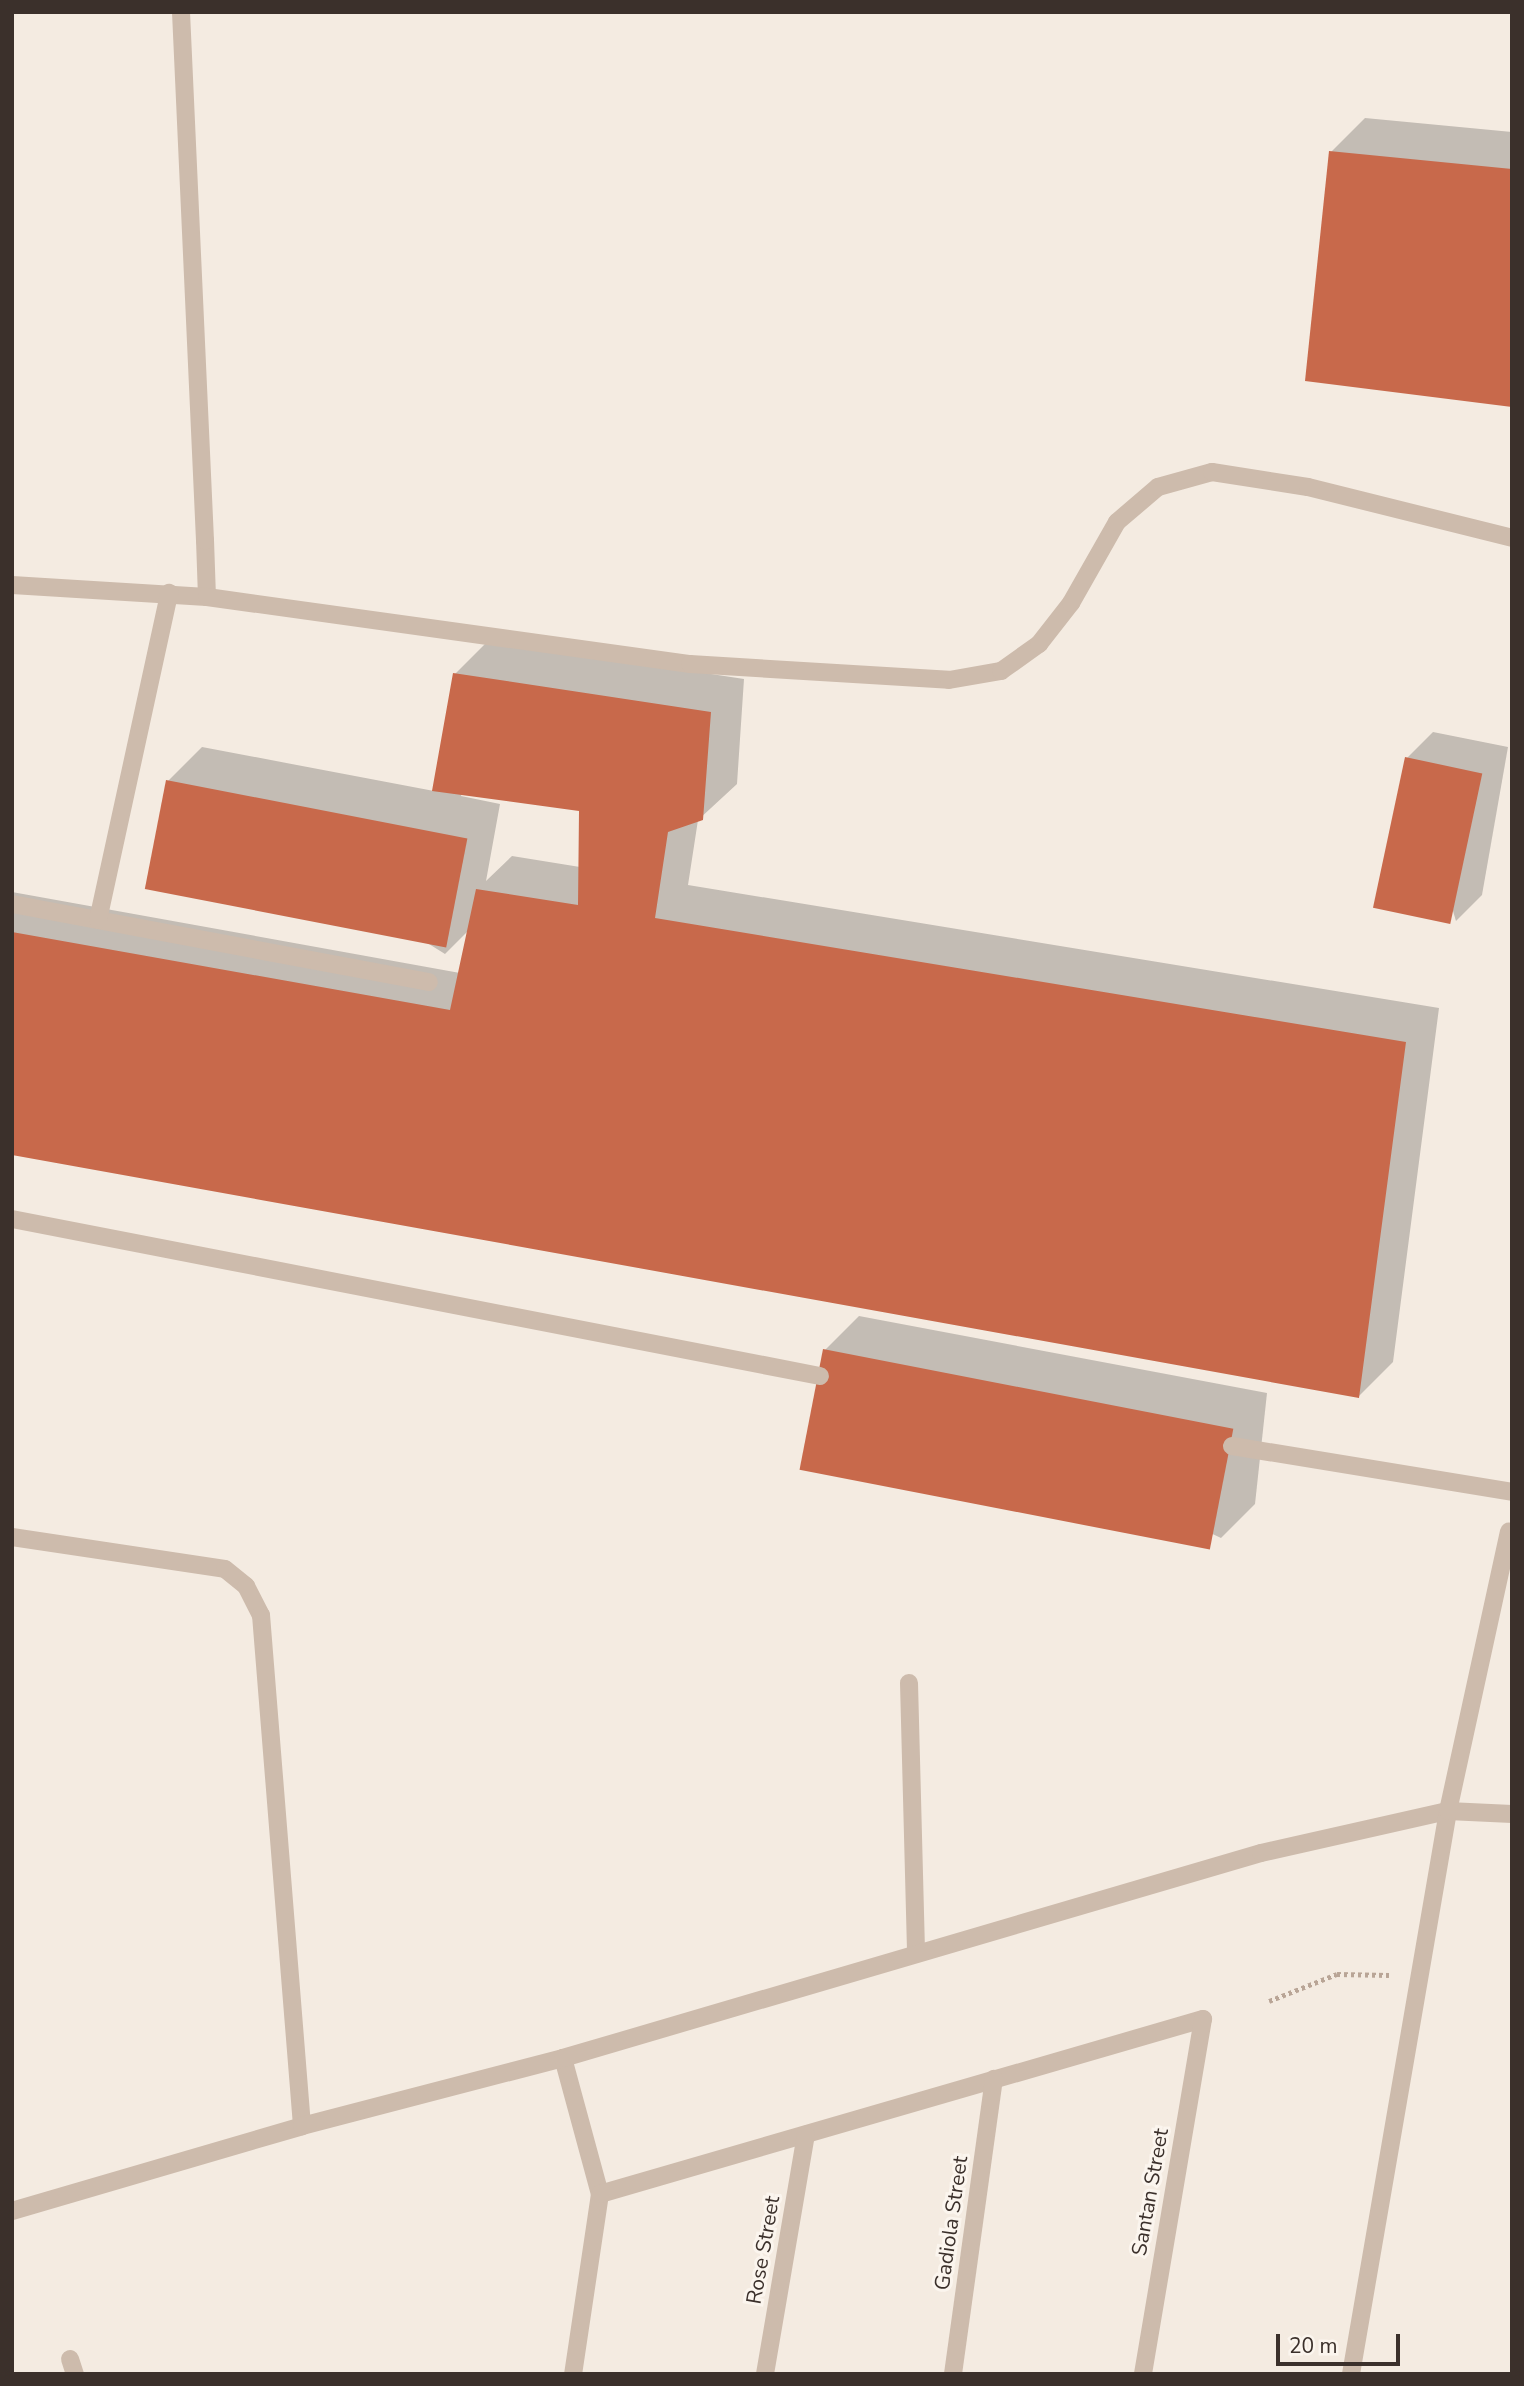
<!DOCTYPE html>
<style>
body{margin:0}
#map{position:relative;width:1524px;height:2386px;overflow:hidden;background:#f4ebe1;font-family:"Nunito Sans",sans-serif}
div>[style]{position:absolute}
.shadow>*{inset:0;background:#0003}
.building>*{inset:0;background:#c8694b;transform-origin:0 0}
.path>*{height:4.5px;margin-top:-2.25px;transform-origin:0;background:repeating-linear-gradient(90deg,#b9a596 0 3.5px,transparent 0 7px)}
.lane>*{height:18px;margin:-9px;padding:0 9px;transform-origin:9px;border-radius:9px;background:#cdbbac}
.street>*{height:18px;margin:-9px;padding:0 9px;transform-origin:9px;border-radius:9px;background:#cdbbac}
span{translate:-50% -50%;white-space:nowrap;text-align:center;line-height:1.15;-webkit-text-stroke:6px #fbf5ee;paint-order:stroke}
.street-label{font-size:21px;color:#3b302b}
.frame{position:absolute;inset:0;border:14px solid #3b302b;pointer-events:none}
.scale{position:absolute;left:1276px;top:2334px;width:124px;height:32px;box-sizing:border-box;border:4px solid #3b302b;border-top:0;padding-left:9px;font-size:21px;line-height:24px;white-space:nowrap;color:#3b302b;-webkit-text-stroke:5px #fbf5ee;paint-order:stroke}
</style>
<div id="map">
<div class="shadow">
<i style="clip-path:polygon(1365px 118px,1512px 132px,1512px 405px,1331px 152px)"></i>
<i style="clip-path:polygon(evenodd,489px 640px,744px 679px,737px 784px,698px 820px,688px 885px,1439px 1008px,1393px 1362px,1359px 1396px,12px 1153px,12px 892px,460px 973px,469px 930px,445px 954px,168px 781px,202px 747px,434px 791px,455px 674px,489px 640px,462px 793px,581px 810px,580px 867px,512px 856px,486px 881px,500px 804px,461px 796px,462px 793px)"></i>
<i style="clip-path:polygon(1433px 732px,1508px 747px,1482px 895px,1456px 921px,1407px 758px)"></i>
<i style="clip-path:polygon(859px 1316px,1267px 1393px,1255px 1504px,1221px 1538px,825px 1350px)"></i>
</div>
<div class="building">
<i style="clip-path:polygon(1329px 151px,1512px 169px,1512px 407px,1305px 381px)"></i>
<i style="clip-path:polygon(453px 673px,711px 712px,703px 820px,668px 832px,655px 918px,1406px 1042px,1359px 1398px,12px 1155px,12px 932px,450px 1010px,476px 889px,578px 905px,579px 811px,432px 791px)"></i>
<i style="left:1405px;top:757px;width:79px;height:154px;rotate:12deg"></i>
<i style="left:166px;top:780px;width:307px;height:111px;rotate:11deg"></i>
<i style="left:823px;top:1349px;width:418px;height:123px;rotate:11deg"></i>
</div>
<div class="path">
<i style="left:1269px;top:2001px;width:73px;rotate:-21.7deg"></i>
<i style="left:1337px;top:1974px;width:52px;rotate:1.1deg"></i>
</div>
<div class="lane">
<i style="left:205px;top:540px;width:57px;rotate:88deg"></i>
<i style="left:12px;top:585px;width:195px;rotate:3.5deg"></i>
<i style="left:207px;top:597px;width:488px;rotate:7.9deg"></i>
<i style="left:690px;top:664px;width:259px;rotate:3.5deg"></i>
<i style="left:949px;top:680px;width:53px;rotate:-9.8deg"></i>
<i style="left:1001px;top:671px;width:47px;rotate:-35.4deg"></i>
<i style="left:1039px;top:644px;width:52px;rotate:-52deg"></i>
<i style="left:1071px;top:603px;width:93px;rotate:-60.4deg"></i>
<i style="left:1117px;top:522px;width:54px;rotate:-40.5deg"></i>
<i style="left:1158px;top:487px;width:56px;rotate:-15.5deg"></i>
<i style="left:1212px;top:472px;width:97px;rotate:8.9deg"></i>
<i style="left:1308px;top:487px;width:210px;rotate:14deg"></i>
<i style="left:12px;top:904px;width:424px;rotate:10.6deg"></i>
<i style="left:98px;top:920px;width:335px;rotate:-77.7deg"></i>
<i style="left:12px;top:1219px;width:823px;rotate:11deg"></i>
<i style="left:1232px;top:1446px;width:284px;rotate:9.3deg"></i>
</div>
<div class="street">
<i style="left:181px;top:12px;width:529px;rotate:87.4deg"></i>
<i style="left:12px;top:1537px;width:215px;rotate:8.5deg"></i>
<i style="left:225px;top:1569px;width:27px;rotate:39deg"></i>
<i style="left:246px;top:1586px;width:33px;rotate:63deg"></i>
<i style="left:261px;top:1615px;width:513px;rotate:85.41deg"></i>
<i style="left:909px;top:1683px;width:270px;rotate:88.5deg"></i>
<i style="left:563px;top:2058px;width:141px;rotate:74.8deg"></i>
<i style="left:600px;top:2194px;width:182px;rotate:98.5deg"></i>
<i style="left:600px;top:2194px;width:628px;rotate:-16.18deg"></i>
<i style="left:1203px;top:2019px;width:360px;rotate:99.6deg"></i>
<i style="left:12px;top:2211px;width:302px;rotate:-16.3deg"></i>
<i style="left:302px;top:2126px;width:270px;rotate:-14.6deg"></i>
<i style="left:563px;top:2058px;width:727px;rotate:-16.37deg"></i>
<i style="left:1261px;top:1853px;width:192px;rotate:-12.7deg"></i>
<i style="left:1448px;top:1811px;width:64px;rotate:2.7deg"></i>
<i style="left:70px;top:2359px;width:16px;rotate:72deg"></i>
<i style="left:765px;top:2374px;width:243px;rotate:-80.3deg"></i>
<i style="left:953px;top:2374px;width:298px;rotate:-82.1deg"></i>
<i style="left:1351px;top:2374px;width:571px;rotate:-80.22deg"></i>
<i style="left:1448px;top:1811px;width:286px;rotate:-77.7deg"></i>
</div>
<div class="street-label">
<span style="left:1150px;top:2192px;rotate:-80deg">Santan Street</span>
<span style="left:951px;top:2223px;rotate:-82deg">Gadiola Street</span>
<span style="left:763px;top:2250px;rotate:-80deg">Rose Street</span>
</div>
<div class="frame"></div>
<div class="scale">20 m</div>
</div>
